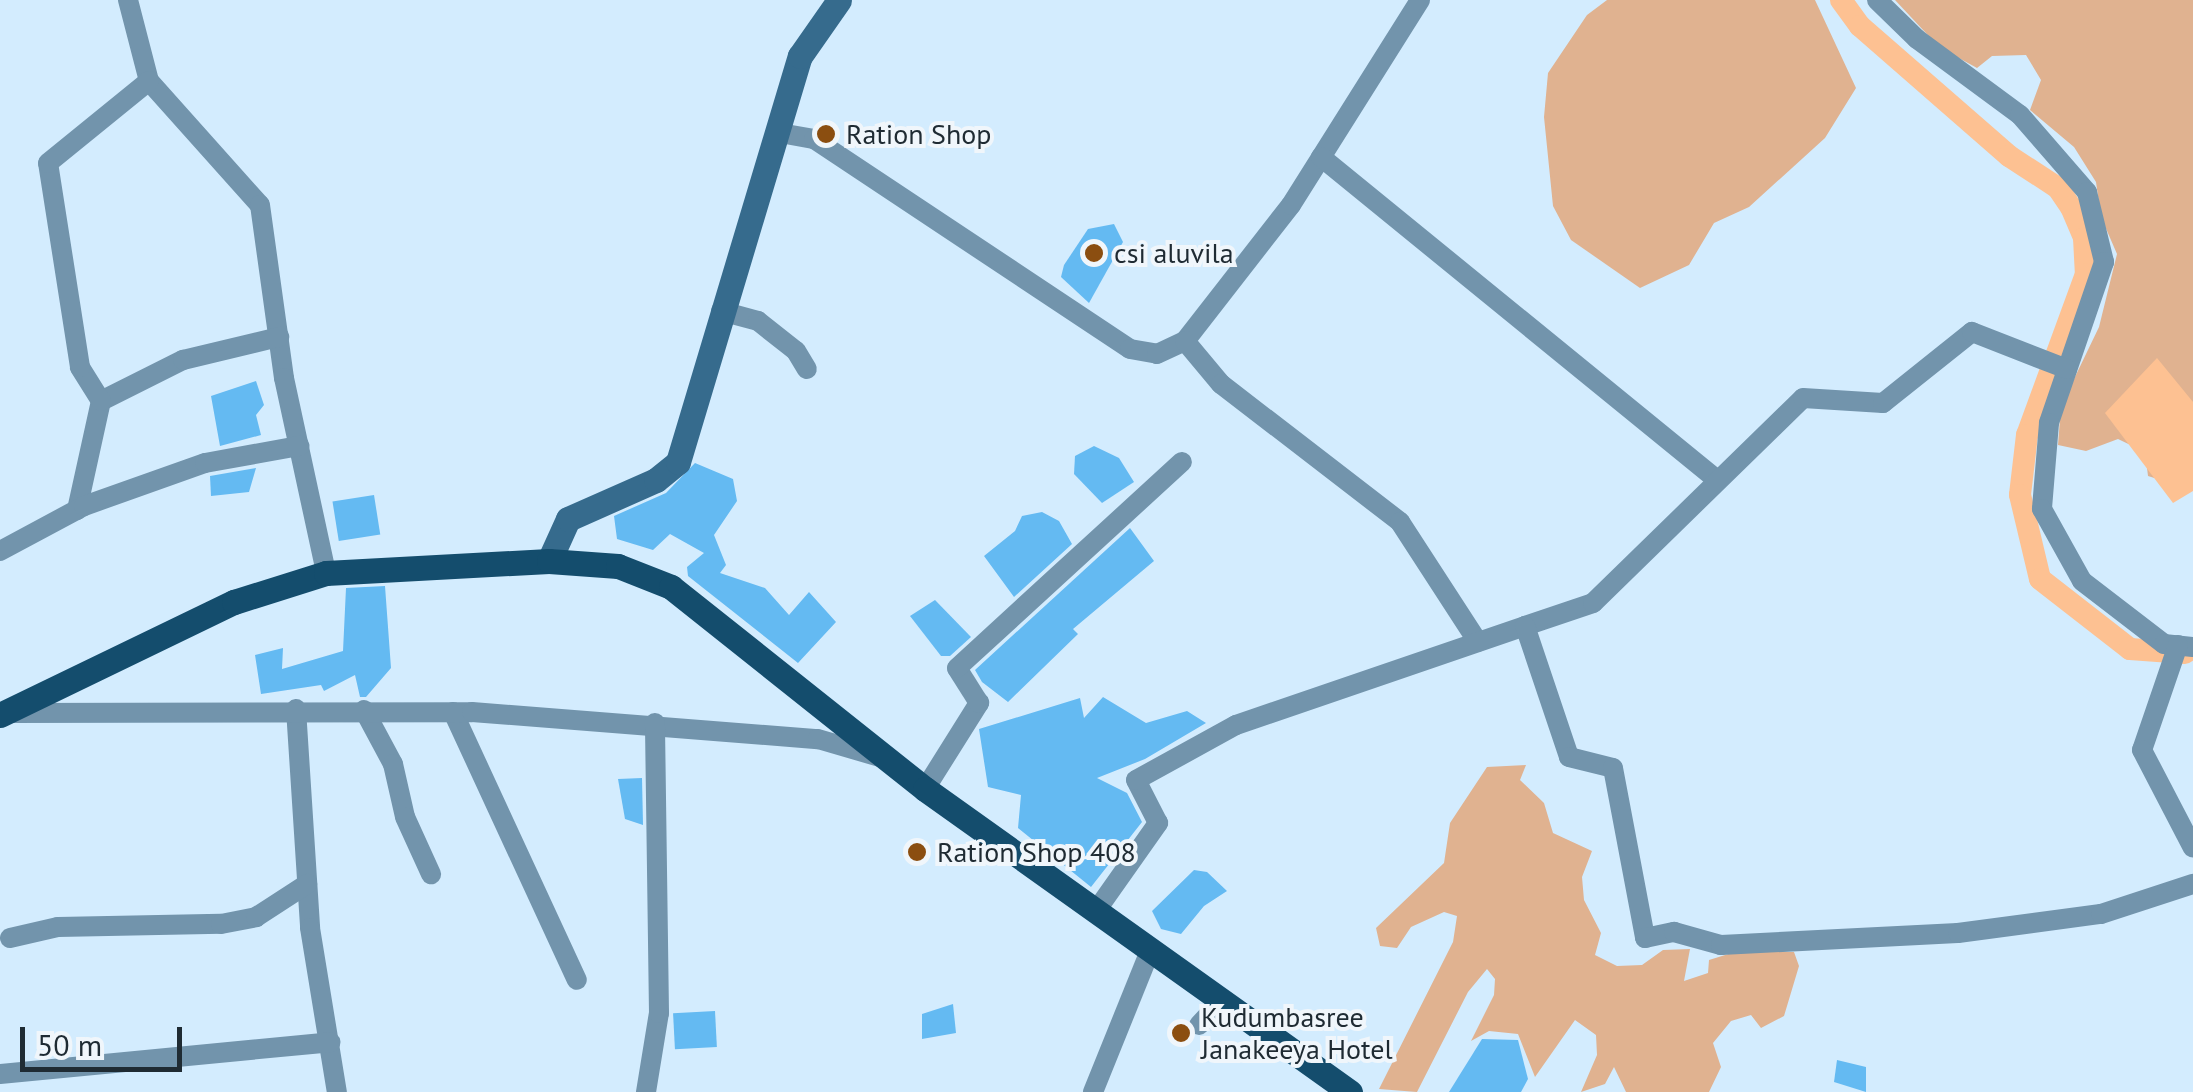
<!DOCTYPE html>
<style>
body{margin:0}
#map{position:relative;width:2193px;height:1092px;overflow:hidden;background:#d3ecfe;font-family:"PT Sans",sans-serif}
div>[style]{position:absolute}
.green>*{inset:0;background:#e0b290}
.water>*{inset:0;background:#fdc192}
.canal>*{height:22px;margin:-11px;padding:0 11px;transform-origin:11px;border-radius:11px;background:#fdc192}
.building>*{inset:0;background:#64baf2;transform-origin:0 0}
.street>*{height:20px;margin:-10px;padding:0 10px;transform-origin:10px;border-radius:10px;background:#7294ac}
.secondary>*{height:25px;margin:-12.5px;padding:0 12.5px;transform-origin:12.5px;border-radius:12.5px;background:#366b8d}
.primary>*{height:25px;margin:-12.5px;padding:0 12.5px;transform-origin:12.5px;border-radius:12.5px;background:#144d6d}
.dots>*{width:28px;height:28px;translate:-50% -50%;box-sizing:border-box;border:5px solid #f0f6fb;border-radius:50%}
span{translate:-50% -50%;white-space:nowrap;text-align:center;line-height:1.15;-webkit-text-stroke:8px #f0f6fb;paint-order:stroke}
.poi-label{font-size:28px;color:#1f2b33}
.left{translate:0 -50%;text-align:left}
.scale{position:absolute;left:20px;top:1027px;width:162px;height:45px;box-sizing:border-box;border:5px solid #1f2b33;border-top:0;padding-left:12px;font-size:30px;line-height:35px;white-space:nowrap;color:#1f2b33;-webkit-text-stroke:8px #f0f6fb;paint-order:stroke}
</style>
<div id="map">
<div class="green">
<i style="clip-path:polygon(1607px 0,1815px 0,1856px 88px,1825px 138px,1749px 207px,1714px 223px,1689px 265px,1640px 288px,1571px 240px,1553px 206px,1544px 117px,1548px 73px,1587px 15px)"></i>
<i style="clip-path:polygon(1895px 0,2193px 0,2193px 474px,2167px 482px,2148px 476px,2145px 452px,2118px 439px,2086px 451px,2058px 445px,2061px 406px,2099px 327px,2117px 254px,2101px 217px,2096px 182px,2074px 147px,2030px 110px,2041px 80px,2026px 55px,1992px 56px,1977px 68px,1939px 47px)"></i>
<i style="clip-path:polygon(1526px 765px,1520px 780px,1544px 803px,1553px 833px,1592px 851px,1582px 877px,1584px 900px,1601px 933px,1595px 955px,1617px 966px,1642px 965px,1663px 950px,1690px 949px,1684px 981px,1708px 973px,1709px 960px,1735px 952px,1794px 952px,1799px 966px,1784px 1016px,1761px 1028px,1751px 1015px,1731px 1021px,1713px 1043px,1721px 1067px,1709px 1092px,1626px 1092px,1614px 1067px,1605px 1084px,1581px 1092px,1597px 1055px,1596px 1035px,1575px 1020px,1535px 1077px,1518px 1034px,1489px 1031px,1471px 1041px,1494px 995px,1495px 979px,1487px 969px,1468px 992px,1417px 1092px,1379px 1089px,1453px 942px,1457px 916px,1444px 912px,1411px 927px,1397px 948px,1380px 946px,1376px 928px,1444px 863px,1450px 823px,1487px 767px)"></i>
</div>
<div class="water">
<i style="clip-path:polygon(2157px 358px,2193px 402px,2193px 491px,2173px 503px,2105px 413px)"></i>
</div>
<div class="canal">
<i style="left:1841px;top:0;width:32px;rotate:54deg"></i>
<i style="left:1860px;top:26px;width:198px;rotate:41.1deg"></i>
<i style="left:2009px;top:156px;width:59px;rotate:33.1deg"></i>
<i style="left:2058px;top:188px;width:23px;rotate:56deg"></i>
<i style="left:2071px;top:207px;width:34px;rotate:67deg"></i>
<i style="left:2084px;top:238px;width:36px;rotate:87deg"></i>
<i style="left:2086px;top:274px;width:171px;rotate:110.1deg"></i>
<i style="left:2027px;top:435px;width:60px;rotate:96.7deg"></i>
<i style="left:2020px;top:495px;width:86px;rotate:76.6deg"></i>
<i style="left:2040px;top:579px;width:114px;rotate:37.9deg"></i>
<i style="left:2130px;top:649px;width:55px;rotate:4.2deg"></i>
</div>
<div class="building">
<i style="clip-path:polygon(1114px 224px,1123px 242px,1089px 303px,1061px 277px,1064px 265px,1088px 229px)"></i>
<i style="clip-path:polygon(256px 381px,264px 405px,256px 415px,261px 435px,220px 446px,211px 396px)"></i>
<i style="clip-path:polygon(1094px 446px,1119px 458px,1134px 482px,1102px 503px,1074px 474px,1075px 456px)"></i>
<i style="clip-path:polygon(695px 463px,733px 479px,737px 501px,714px 535px,726px 565px,720px 573px,765px 588px,789px 615px,809px 592px,836px 622px,798px 663px,688px 576px,687px 567px,704px 553px,670px 534px,653px 550px,617px 539px,614px 516px,666px 493px)"></i>
<i style="clip-path:polygon(256px 468px,249px 492px,211px 496px,210px 476px)"></i>
<i style="left:374px;top:495px;width:40px;height:42px;rotate:81deg"></i>
<i style="clip-path:polygon(1042px 512px,1059px 521px,1072px 544px,1014px 597px,984px 556px,1015px 531px,1022px 516px)"></i>
<i style="clip-path:polygon(1130px 528px,1154px 561px,1073px 629px,1078px 634px,1008px 702px,982px 682px,975px 670px)"></i>
<i style="clip-path:polygon(385px 586px,391px 668px,366px 697px,360px 697px,355px 675px,324px 691px,321px 685px,261px 694px,255px 655px,283px 648px,282px 669px,343px 651px,346px 588px)"></i>
<i style="clip-path:polygon(935px 600px,971px 637px,950px 656px,941px 656px,910px 616px)"></i>
<i style="clip-path:polygon(1103px 697px,1146px 723px,1187px 711px,1206px 723px,1145px 759px,1097px 778px,1127px 793px,1142px 822px,1091px 887px,1018px 828px,1021px 795px,988px 787px,979px 729px,1080px 698px,1084px 718px)"></i>
<i style="clip-path:polygon(642px 778px,643px 825px,625px 819px,618px 779px)"></i>
<i style="clip-path:polygon(1194px 870px,1207px 872px,1227px 891px,1204px 906px,1181px 934px,1161px 929px,1152px 911px)"></i>
<i style="clip-path:polygon(953px 1004px,956px 1033px,922px 1039px,922px 1014px)"></i>
<i style="left:715px;top:1011px;width:36px;height:42px;rotate:87deg"></i>
<i style="clip-path:polygon(1482px 1039px,1518px 1040px,1528px 1079px,1521px 1092px,1449px 1092px)"></i>
<i style="clip-path:polygon(1837px 1060px,1866px 1067px,1866px 1092px,1834px 1082px)"></i>
</div>
<div class="street">
<i style="left:128px;top:0;width:84px;rotate:75.5deg"></i>
<i style="left:149px;top:81px;width:166px;rotate:48.2deg"></i>
<i style="left:260px;top:205px;width:175px;rotate:82.1deg"></i>
<i style="left:284px;top:378px;width:199px;rotate:77.8deg"></i>
<i style="left:1877px;top:0;width:56px;rotate:44.3deg"></i>
<i style="left:1917px;top:39px;width:128px;rotate:36.4deg"></i>
<i style="left:2020px;top:115px;width:102px;rotate:49deg"></i>
<i style="left:2087px;top:192px;width:72px;rotate:76.3deg"></i>
<i style="left:2104px;top:262px;width:170px;rotate:108.9deg"></i>
<i style="left:2049px;top:423px;width:86px;rotate:94.7deg"></i>
<i style="left:2042px;top:509px;width:82px;rotate:60.9deg"></i>
<i style="left:2082px;top:581px;width:103px;rotate:37.5deg"></i>
<i style="left:2164px;top:644px;width:29px;rotate:6deg"></i>
<i style="left:780px;top:133px;width:35px;rotate:10deg"></i>
<i style="left:814px;top:139px;width:379px;rotate:33.6deg"></i>
<i style="left:1130px;top:349px;width:27px;rotate:10deg"></i>
<i style="left:1157px;top:354px;width:31px;rotate:-25deg"></i>
<i style="left:1185px;top:341px;width:172px;rotate:-52.1deg"></i>
<i style="left:1291px;top:205px;width:242px;rotate:-57.8deg"></i>
<i style="left:1321px;top:157px;width:510px;rotate:39.19deg"></i>
<i style="left:721px;top:311px;width:38px;rotate:15deg"></i>
<i style="left:758px;top:321px;width:48px;rotate:38.3deg"></i>
<i style="left:796px;top:351px;width:21px;rotate:59deg"></i>
<i style="left:1185px;top:341px;width:56px;rotate:50.1deg"></i>
<i style="left:1221px;top:384px;width:226px;rotate:37.6deg"></i>
<i style="left:1400px;top:522px;width:143px;rotate:57deg"></i>
<i style="left:101px;top:401px;width:92px;rotate:-26.6deg"></i>
<i style="left:183px;top:360px;width:99px;rotate:-13.5deg"></i>
<i style="left:77px;top:510px;width:112px;rotate:-77.6deg"></i>
<i style="left:101px;top:401px;width:40px;rotate:-122deg"></i>
<i style="left:80px;top:367px;width:206px;rotate:-98.9deg"></i>
<i style="left:48px;top:163px;width:130px;rotate:-39.1deg"></i>
<i style="left:0;top:551px;width:95px;rotate:-28.2deg"></i>
<i style="left:84px;top:506px;width:128px;rotate:-19.6deg"></i>
<i style="left:205px;top:463px;width:96px;rotate:-10.3deg"></i>
<i style="left:1525px;top:626px;width:72px;rotate:-18.7deg"></i>
<i style="left:1593px;top:603px;width:293px;rotate:-44.3deg"></i>
<i style="left:1803px;top:398px;width:80px;rotate:3.6deg"></i>
<i style="left:1883px;top:403px;width:114px;rotate:-38.6deg"></i>
<i style="left:1972px;top:332px;width:102px;rotate:21.3deg"></i>
<i style="left:2178px;top:645px;width:111px;rotate:108.9deg"></i>
<i style="left:2142px;top:750px;width:110px;rotate:62.5deg"></i>
<i style="left:296px;top:709px;width:219px;rotate:86.3deg"></i>
<i style="left:310px;top:928px;width:166px;rotate:80.7deg"></i>
<i style="left:364px;top:710px;width:61px;rotate:61.8deg"></i>
<i style="left:393px;top:764px;width:54px;rotate:77.2deg"></i>
<i style="left:405px;top:817px;width:63px;rotate:65.5deg"></i>
<i style="left:453px;top:712px;width:295px;rotate:65.2deg"></i>
<i style="left:10px;top:713px;width:462px;rotate:-0.1deg"></i>
<i style="left:472px;top:712px;width:347px;rotate:4.5deg"></i>
<i style="left:818px;top:739px;width:65px;rotate:16.2deg"></i>
<i style="left:925px;top:789px;width:102px;rotate:-57.9deg"></i>
<i style="left:979px;top:703px;width:41px;rotate:-122.2deg"></i>
<i style="left:957px;top:668px;width:305px;rotate:-42.5deg"></i>
<i style="left:1096px;top:911px;width:108px;rotate:-54.8deg"></i>
<i style="left:1158px;top:823px;width:48px;rotate:-117.1deg"></i>
<i style="left:1136px;top:780px;width:114px;rotate:-28.8deg"></i>
<i style="left:1236px;top:725px;width:305px;rotate:-18.9deg"></i>
<i style="left:1525px;top:626px;width:138px;rotate:71.4deg"></i>
<i style="left:1569px;top:757px;width:45px;rotate:14deg"></i>
<i style="left:1613px;top:768px;width:173px;rotate:79.3deg"></i>
<i style="left:1645px;top:938px;width:30px;rotate:-12deg"></i>
<i style="left:1674px;top:932px;width:49px;rotate:15.5deg"></i>
<i style="left:1721px;top:945px;width:237px;rotate:-2.9deg"></i>
<i style="left:1958px;top:933px;width:144px;rotate:-7.6deg"></i>
<i style="left:2101px;top:914px;width:97px;rotate:-18.1deg"></i>
<i style="left:10px;top:938px;width:49px;rotate:-12.9deg"></i>
<i style="left:58px;top:927px;width:163px;rotate:-1.1deg"></i>
<i style="left:221px;top:924px;width:36px;rotate:-11deg"></i>
<i style="left:256px;top:917px;width:61px;rotate:-32.9deg"></i>
<i style="left:1199px;top:1025px;width:33px;rotate:-47deg"></i>
<i style="left:0;top:1074px;width:332px;rotate:-5.5deg"></i>
<i style="left:646px;top:1092px;width:80px;rotate:-80.7deg"></i>
<i style="left:659px;top:1013px;width:290px;rotate:-90.8deg"></i>
<i style="left:1093px;top:1092px;width:152px;rotate:-68deg"></i>
</div>
<div class="secondary">
<i style="left:549px;top:561px;width:46px;rotate:-65.7deg"></i>
<i style="left:568px;top:519px;width:96px;rotate:-23.9deg"></i>
<i style="left:656px;top:480px;width:28px;rotate:-39deg"></i>
<i style="left:678px;top:462px;width:424px;rotate:-73.3deg"></i>
<i style="left:800px;top:56px;width:68px;rotate:-55.1deg"></i>
</div>
<div class="primary">
<i style="left:0;top:715px;width:260px;rotate:-25.8deg"></i>
<i style="left:234px;top:602px;width:96px;rotate:-17.5deg"></i>
<i style="left:326px;top:573px;width:223px;rotate:-3.1deg"></i>
<i style="left:549px;top:561px;width:69px;rotate:4.1deg"></i>
<i style="left:618px;top:566px;width:57px;rotate:21.6deg"></i>
<i style="left:671px;top:587px;width:325px;rotate:38.5deg"></i>
<i style="left:925px;top:789px;width:522px;rotate:35.49deg"></i>
</div>
<div class="dots">
<i style="left:826px;top:134px;background:#8b4e10"></i>
<i style="left:1094px;top:253px;background:#8b4e10"></i>
<i style="left:917px;top:852px;background:#8b4e10"></i>
<i style="left:1181px;top:1033px;background:#8b4e10"></i>
</div>
<div class="poi-label">
<span class="left" style="left:846px;top:134px">Ration Shop</span>
<span class="left" style="left:1114px;top:253px">csi aluvila</span>
<span class="left" style="left:937px;top:852px">Ration Shop 408</span>
<span class="left" style="left:1201px;top:1033px">Kudumbasree<br>Janakeeya Hotel</span>
</div>
<div class="scale">50 m</div>
</div>
